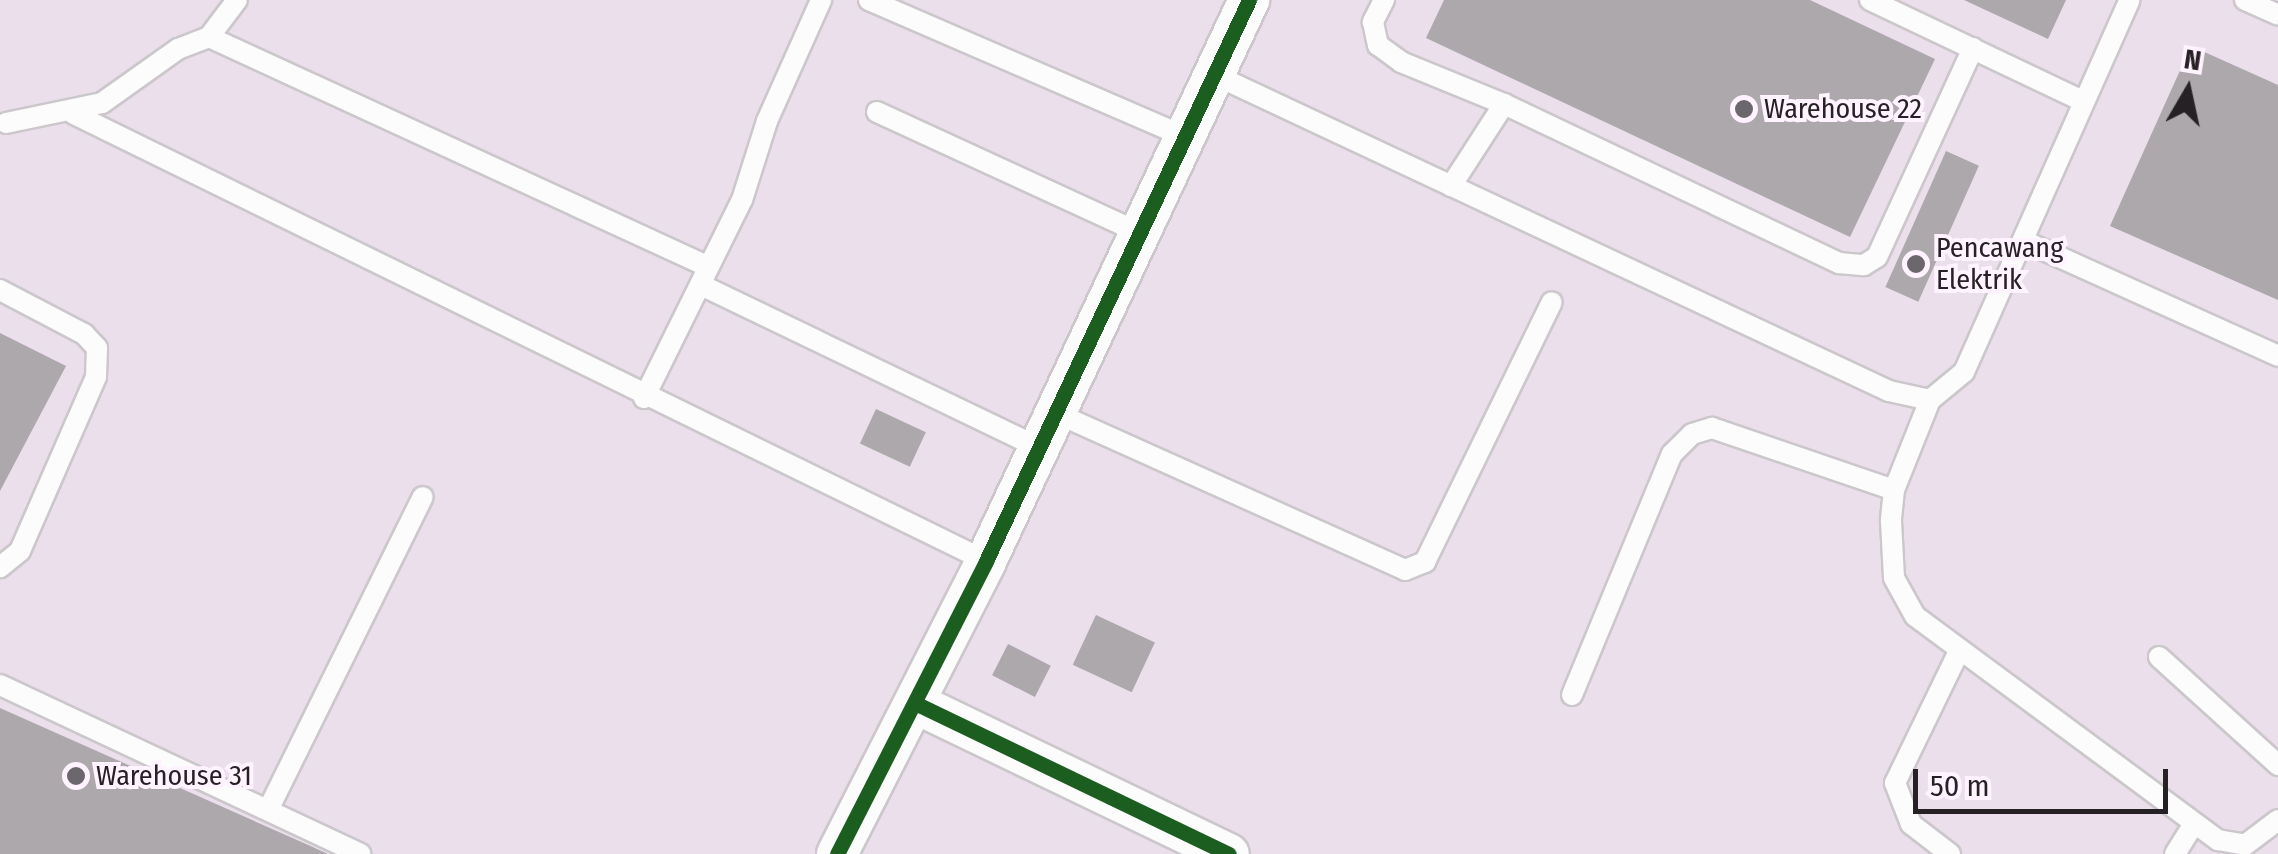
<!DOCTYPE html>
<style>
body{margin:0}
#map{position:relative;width:2278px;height:854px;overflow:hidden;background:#efe9ef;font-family:"Fira Sans Condensed",sans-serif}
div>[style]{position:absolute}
.built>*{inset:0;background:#ebdfec;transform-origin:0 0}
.building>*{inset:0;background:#aca8ac;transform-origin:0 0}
.roads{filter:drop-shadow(2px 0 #cbc7cb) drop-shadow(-2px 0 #cbc7cb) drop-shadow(0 2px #cbc7cb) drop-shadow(0 -2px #cbc7cb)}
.service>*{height:20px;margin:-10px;padding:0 10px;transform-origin:10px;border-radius:10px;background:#fdfcfd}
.minor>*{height:40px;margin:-20px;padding:0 20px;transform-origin:20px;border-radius:20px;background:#fdfcfd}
.cycleway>*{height:15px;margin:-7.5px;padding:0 7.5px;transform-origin:7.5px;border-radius:7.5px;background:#1b5e20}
.dots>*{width:28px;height:28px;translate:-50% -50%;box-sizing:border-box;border:5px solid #fff3ff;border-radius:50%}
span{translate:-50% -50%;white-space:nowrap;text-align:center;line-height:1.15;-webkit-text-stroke:8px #fff3ff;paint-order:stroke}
.poi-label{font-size:28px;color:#252125}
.left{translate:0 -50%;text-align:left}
.north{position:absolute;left:2138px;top:40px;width:100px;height:100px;-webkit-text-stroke:8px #fff3ff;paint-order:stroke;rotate:9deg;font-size:28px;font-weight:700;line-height:40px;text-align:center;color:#252125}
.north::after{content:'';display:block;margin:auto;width:35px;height:45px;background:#252125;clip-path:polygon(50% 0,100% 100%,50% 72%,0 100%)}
.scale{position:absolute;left:1913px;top:769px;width:255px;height:45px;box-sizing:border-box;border:5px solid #252125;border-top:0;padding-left:12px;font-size:30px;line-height:35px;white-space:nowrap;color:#252125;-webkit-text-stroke:8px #fff3ff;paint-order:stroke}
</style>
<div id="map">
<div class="built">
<i style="left:0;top:0;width:2278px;height:854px"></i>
</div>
<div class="building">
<i style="clip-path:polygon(1444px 0,1810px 0,1935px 59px,1850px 237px,1426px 38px)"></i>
<i style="clip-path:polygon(1964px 0,2066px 0,2048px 39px)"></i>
<i style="clip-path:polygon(2191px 46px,2278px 85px,2278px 300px,2110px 226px)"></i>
<i style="left:1946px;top:151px;width:36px;height:149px;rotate:24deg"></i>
<i style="clip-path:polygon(0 333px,66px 366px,0 491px)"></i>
<i style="left:876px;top:409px;width:55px;height:38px;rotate:25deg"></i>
<i style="left:1096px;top:615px;width:65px;height:55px;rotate:25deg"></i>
<i style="left:1008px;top:644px;width:48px;height:35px;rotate:27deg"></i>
<i style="clip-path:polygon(0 708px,306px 844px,328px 854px,0 854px)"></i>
</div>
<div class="roads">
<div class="service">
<i style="left:869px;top:0;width:345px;rotate:23.4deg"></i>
<i style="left:1384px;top:0;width:25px;rotate:117deg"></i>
<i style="left:1373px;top:22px;width:24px;rotate:78deg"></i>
<i style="left:1378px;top:45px;width:29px;rotate:36deg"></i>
<i style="left:1401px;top:62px;width:111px;rotate:22.2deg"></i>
<i style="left:1870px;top:0;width:233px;rotate:25.4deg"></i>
<i style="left:2245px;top:0;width:36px;rotate:24deg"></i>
<i style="left:209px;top:37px;width:550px;rotate:24.7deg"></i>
<i style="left:1215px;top:75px;width:744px;rotate:25.12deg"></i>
<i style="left:1889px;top:391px;width:42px;rotate:12.4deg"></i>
<i style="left:1930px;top:400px;width:44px;rotate:-39.5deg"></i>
<i style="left:1964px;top:372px;width:407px;rotate:-66deg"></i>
<i style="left:877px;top:112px;width:289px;rotate:24.7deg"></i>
<i style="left:74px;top:114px;width:1016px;rotate:26.11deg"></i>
<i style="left:6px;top:123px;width:98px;rotate:-11.8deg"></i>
<i style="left:102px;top:103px;width:93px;rotate:-35.4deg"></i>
<i style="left:178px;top:49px;width:33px;rotate:-21deg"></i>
<i style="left:209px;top:37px;width:46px;rotate:-52.9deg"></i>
<i style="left:1451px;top:186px;width:98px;rotate:-57.1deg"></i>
<i style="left:1504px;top:104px;width:371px;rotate:25.4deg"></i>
<i style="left:1839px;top:263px;width:25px;rotate:5deg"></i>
<i style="left:1864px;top:265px;width:15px;rotate:-32deg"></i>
<i style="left:1877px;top:257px;width:230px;rotate:-65.3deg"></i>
<i style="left:2026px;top:242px;width:277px;rotate:24.3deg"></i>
<i style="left:701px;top:285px;width:375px;rotate:25.7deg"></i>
<i style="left:0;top:290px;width:95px;rotate:27.6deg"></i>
<i style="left:84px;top:334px;width:19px;rotate:47deg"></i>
<i style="left:97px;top:348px;width:29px;rotate:92deg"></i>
<i style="left:96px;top:377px;width:190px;rotate:113.6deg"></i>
<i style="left:20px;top:551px;width:26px;rotate:141deg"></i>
<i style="left:644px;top:398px;width:221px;rotate:-63.7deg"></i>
<i style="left:742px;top:200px;width:83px;rotate:-72.4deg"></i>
<i style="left:767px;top:121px;width:133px;rotate:-65.9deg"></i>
<i style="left:1930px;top:400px;width:97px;rotate:111.8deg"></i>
<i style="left:1894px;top:490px;width:31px;rotate:96deg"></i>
<i style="left:1891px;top:521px;width:57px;rotate:87deg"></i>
<i style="left:1894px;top:578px;width:43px;rotate:61.1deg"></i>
<i style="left:1915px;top:616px;width:377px;rotate:36.5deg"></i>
<i style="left:2218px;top:840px;width:27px;rotate:10deg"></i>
<i style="left:2245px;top:845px;width:41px;rotate:-37.1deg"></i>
<i style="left:1056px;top:413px;width:383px;rotate:24.2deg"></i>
<i style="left:1405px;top:570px;width:22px;rotate:-22deg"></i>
<i style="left:1425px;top:562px;width:289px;rotate:-64deg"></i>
<i style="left:2159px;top:657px;width:161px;rotate:42.2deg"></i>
<i style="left:0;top:685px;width:398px;rotate:25.1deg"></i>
<i style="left:1572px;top:695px;width:261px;rotate:-67.5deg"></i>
<i style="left:1672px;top:454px;width:28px;rotate:-45deg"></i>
<i style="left:1692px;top:434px;width:21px;rotate:-17deg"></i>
<i style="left:1712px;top:428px;width:192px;rotate:18.8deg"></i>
<i style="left:268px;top:810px;width:349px;rotate:-63.7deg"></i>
<i style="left:1950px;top:854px;width:49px;rotate:-142.4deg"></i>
<i style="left:1911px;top:824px;width:44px;rotate:-111.3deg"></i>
<i style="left:1895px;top:783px;width:147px;rotate:-64.1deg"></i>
<i style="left:2175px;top:854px;width:36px;rotate:-58deg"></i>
</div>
<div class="minor">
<i style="left:917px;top:704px;width:346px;rotate:25.7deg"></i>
<i style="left:837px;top:854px;width:329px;rotate:-63deg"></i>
<i style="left:986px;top:561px;width:620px;rotate:-64.88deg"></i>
</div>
</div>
<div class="cycleway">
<i style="left:917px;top:704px;width:346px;rotate:25.7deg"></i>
<i style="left:837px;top:854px;width:329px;rotate:-63deg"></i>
<i style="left:986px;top:561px;width:620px;rotate:-64.88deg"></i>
</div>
<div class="dots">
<i style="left:1744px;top:109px;background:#6c676c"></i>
<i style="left:1916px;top:264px;background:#6c676c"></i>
<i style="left:76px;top:776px;background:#6c676c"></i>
</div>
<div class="poi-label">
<span class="left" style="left:1764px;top:109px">Warehouse 22</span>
<span class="left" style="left:1936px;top:264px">Pencawang<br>Elektrik</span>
<span class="left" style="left:96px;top:776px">Warehouse 31</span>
</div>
<div class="north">N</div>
<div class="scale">50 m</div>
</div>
